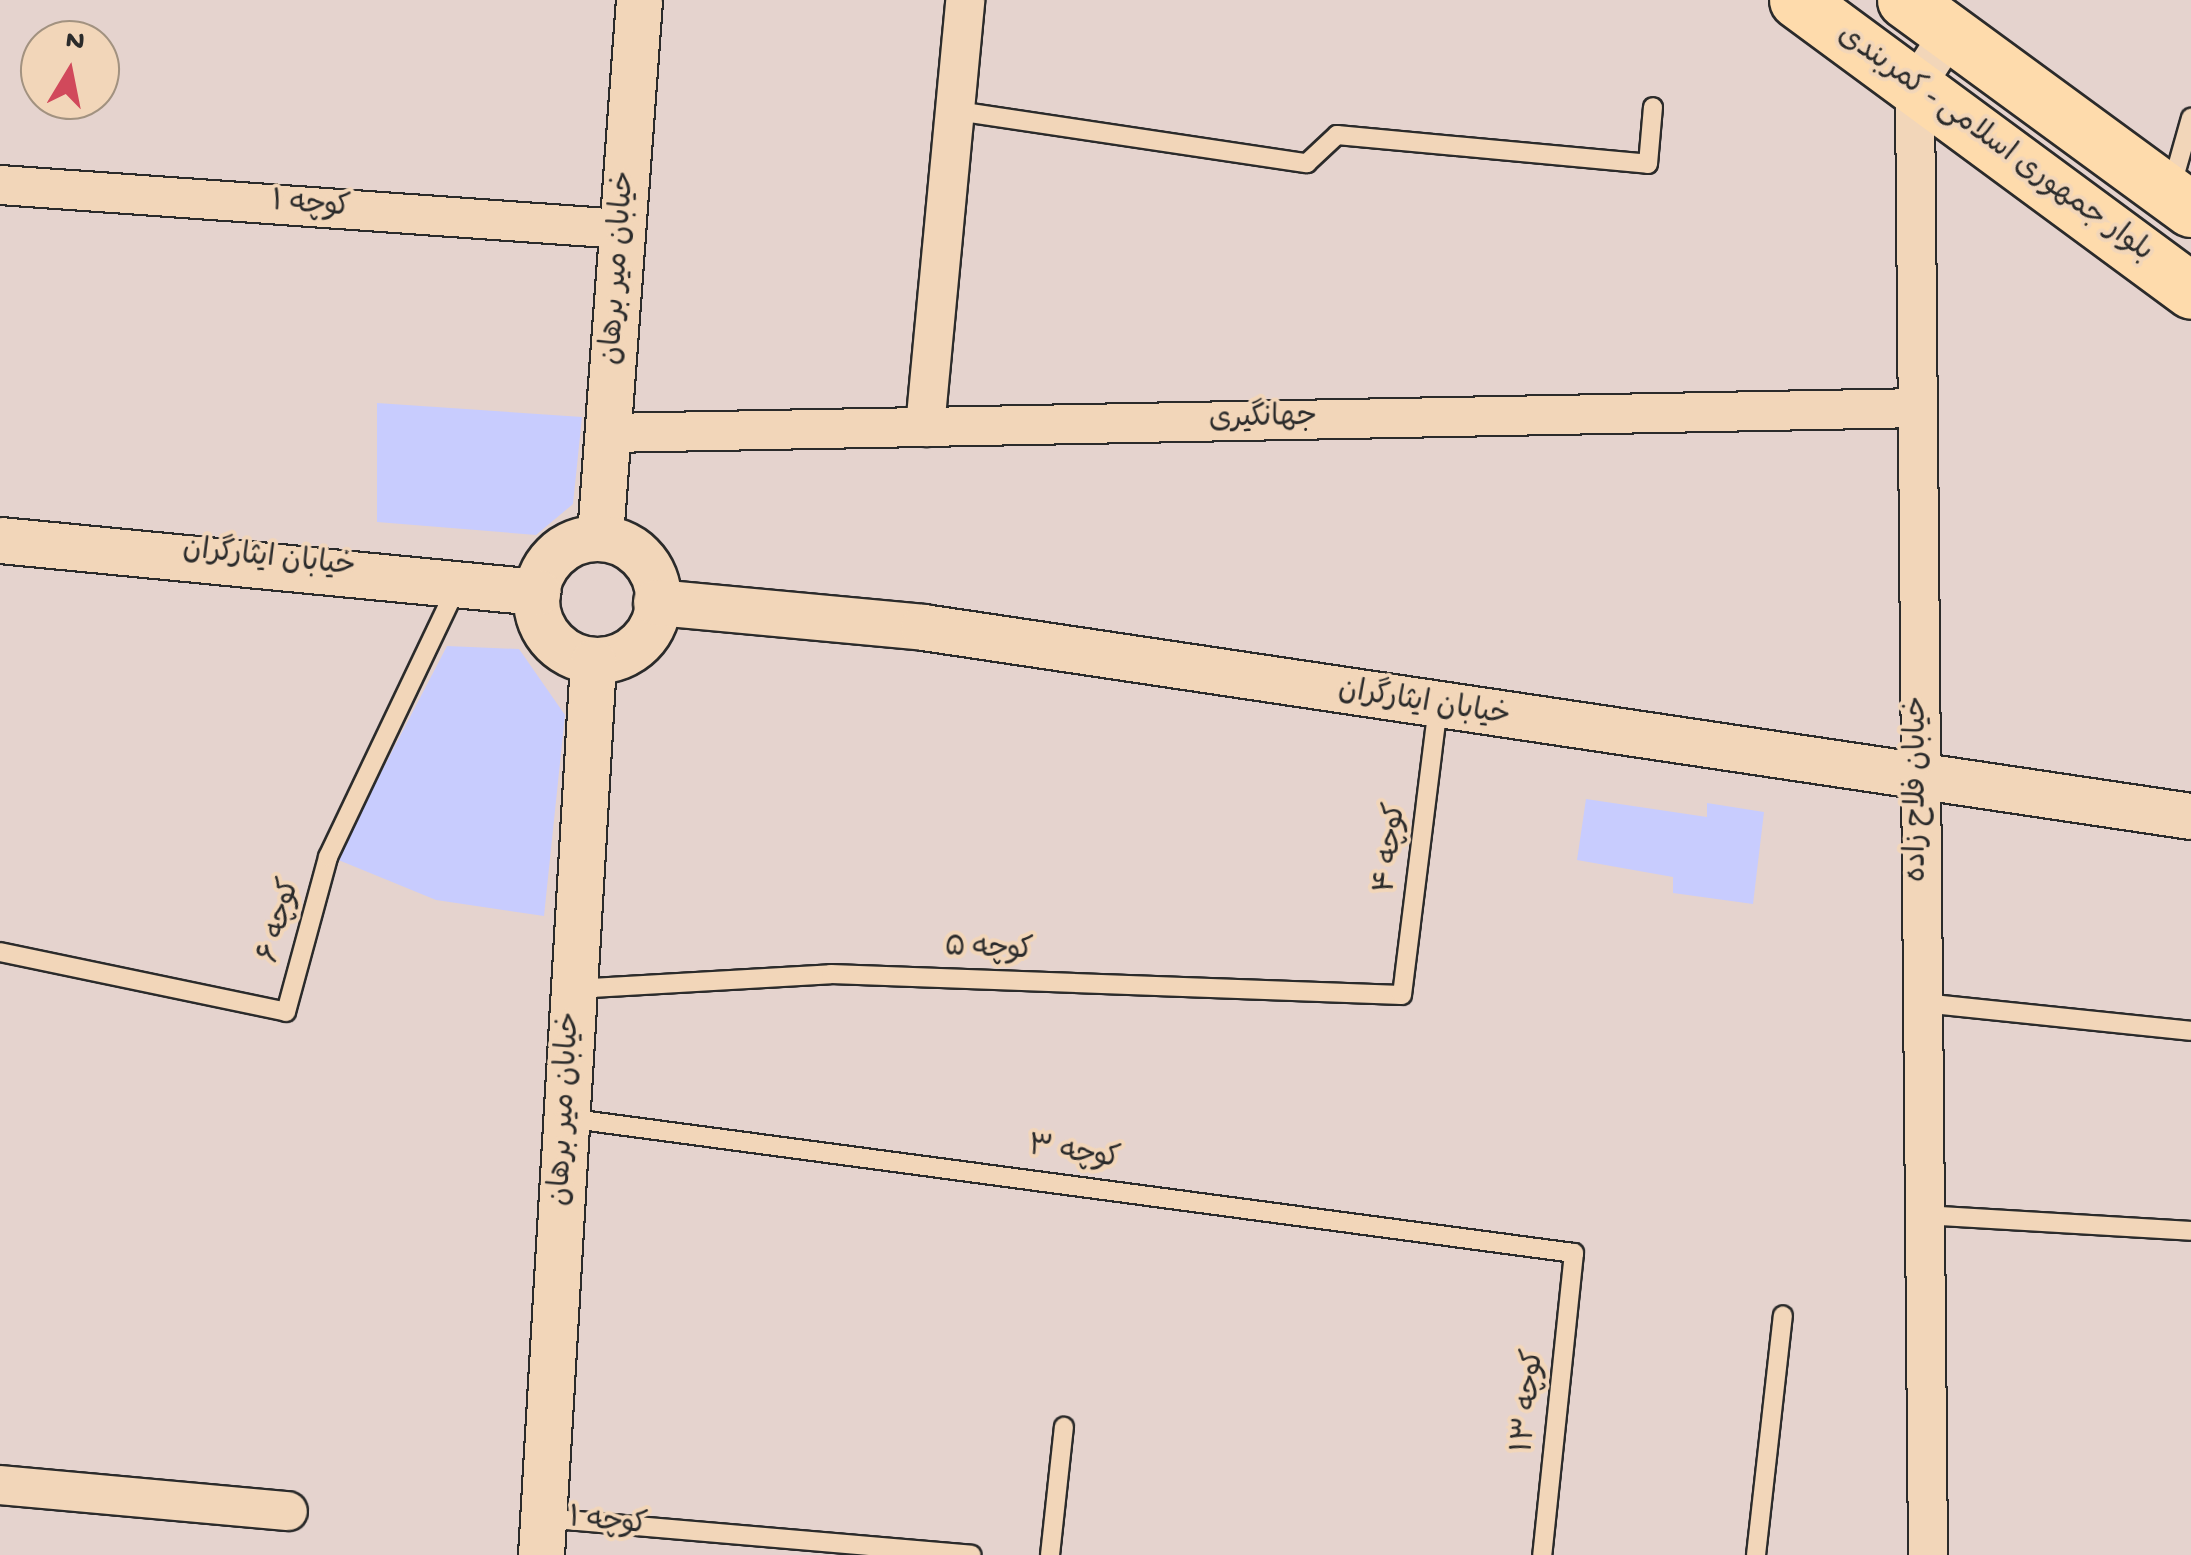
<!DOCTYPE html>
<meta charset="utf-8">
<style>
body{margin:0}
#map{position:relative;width:2191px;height:1555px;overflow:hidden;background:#e5d3ce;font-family:"Gochi Hand","Playpen Sans Arabic",sans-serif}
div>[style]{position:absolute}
.building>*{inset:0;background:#c8ccfe}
.roads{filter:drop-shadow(2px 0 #2b2b2b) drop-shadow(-2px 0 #2b2b2b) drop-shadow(0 2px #2b2b2b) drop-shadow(0 -2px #2b2b2b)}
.service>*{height:18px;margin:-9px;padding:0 9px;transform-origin:9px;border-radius:9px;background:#f2d6b9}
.minor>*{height:38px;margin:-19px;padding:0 19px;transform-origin:19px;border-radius:19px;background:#f2d6b9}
.tertiary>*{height:45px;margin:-22.5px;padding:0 22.5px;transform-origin:22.5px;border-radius:22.5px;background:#f2d6b9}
.tertiary>.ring{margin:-22.5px;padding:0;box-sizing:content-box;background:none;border:45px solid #f2d6b9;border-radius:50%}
.primary>*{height:55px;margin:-27.5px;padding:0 27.5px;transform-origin:27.5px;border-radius:27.5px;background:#fedbac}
span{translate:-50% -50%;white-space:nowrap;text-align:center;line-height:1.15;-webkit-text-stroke:8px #f2d6b9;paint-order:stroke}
.street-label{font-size:30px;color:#2b2b2b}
.north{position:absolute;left:20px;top:20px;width:100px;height:100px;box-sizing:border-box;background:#f2d6b9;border:2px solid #a29280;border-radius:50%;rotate:10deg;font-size:28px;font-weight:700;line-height:40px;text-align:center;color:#2b2b2b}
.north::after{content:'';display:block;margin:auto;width:35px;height:45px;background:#d1495b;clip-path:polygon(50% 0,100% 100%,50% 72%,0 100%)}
</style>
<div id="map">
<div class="building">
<i style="clip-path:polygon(377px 403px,582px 417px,573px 504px,536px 535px,377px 522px)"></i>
<i style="clip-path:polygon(447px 646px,519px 649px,565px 715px,544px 916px,436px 900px,336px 859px)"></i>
<i style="clip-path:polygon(1586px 799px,1707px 817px,1707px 803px,1764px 812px,1753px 904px,1673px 893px,1673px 877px,1577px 860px)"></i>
</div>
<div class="roads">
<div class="service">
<i style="left:957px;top:111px;width:354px;rotate:8.5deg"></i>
<i style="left:1307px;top:163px;width:41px;rotate:-43deg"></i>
<i style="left:1337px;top:135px;width:312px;rotate:5.3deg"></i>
<i style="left:1648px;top:164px;width:57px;rotate:-85deg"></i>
<i style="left:2172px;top:185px;width:70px;rotate:-74.2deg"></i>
<i style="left:0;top:952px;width:292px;rotate:11.8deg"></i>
<i style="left:286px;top:1012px;width:161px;rotate:-74.8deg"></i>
<i style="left:328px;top:857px;width:300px;rotate:-64.5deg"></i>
<i style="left:574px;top:989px;width:257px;rotate:-3.3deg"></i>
<i style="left:831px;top:974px;width:571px;rotate:2.11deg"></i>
<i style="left:1402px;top:995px;width:290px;rotate:-82.9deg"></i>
<i style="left:1922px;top:1003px;width:270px;rotate:5.9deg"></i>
<i style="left:566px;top:1118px;width:1017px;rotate:7.63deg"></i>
<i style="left:1574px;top:1253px;width:304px;rotate:96deg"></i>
<i style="left:1924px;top:1215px;width:267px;rotate:3.4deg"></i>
<i style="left:543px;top:1518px;width:430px;rotate:4.9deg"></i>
<i style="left:1050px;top:1555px;width:129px;rotate:-83.8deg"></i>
<i style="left:1756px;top:1555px;width:241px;rotate:-83.6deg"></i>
</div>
<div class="minor">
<i style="left:0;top:185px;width:624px;rotate:4.05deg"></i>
<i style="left:925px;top:427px;width:429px;rotate:-84.6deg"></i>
<i style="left:608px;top:433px;width:1310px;rotate:-1.09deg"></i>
<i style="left:0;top:1485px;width:289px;rotate:5.2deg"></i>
<i style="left:1928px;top:1555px;width:1468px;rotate:-90.51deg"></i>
<i style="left:1915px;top:87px;width:64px;rotate:-57.1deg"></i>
</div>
<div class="tertiary">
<i style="left:600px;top:536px;width:537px;rotate:-85.84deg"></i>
<i class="ring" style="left:536px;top:538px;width:77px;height:77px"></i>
<i style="left:0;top:540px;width:540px;rotate:5.53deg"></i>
<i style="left:656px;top:602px;width:268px;rotate:5.3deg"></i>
<i style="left:923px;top:627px;width:1282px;rotate:8.48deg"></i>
<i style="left:541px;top:1555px;width:895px;rotate:-86.67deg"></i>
</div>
<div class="primary">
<i style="left:1797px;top:0;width:490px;rotate:36.4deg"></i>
<i style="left:1905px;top:0;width:354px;rotate:36.2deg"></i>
</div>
</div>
<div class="street-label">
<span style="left:1994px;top:145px;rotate:36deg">بلوار جمهوری اسلامی - کمربندی</span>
<span style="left:311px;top:207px;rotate:4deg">کوچه ۱</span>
<span style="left:620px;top:268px;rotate:-86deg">خیابان میر برهان</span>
<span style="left:1263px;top:420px;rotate:-1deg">جهانگیری</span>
<span style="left:269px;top:560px;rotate:6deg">خیابان ایثارگران</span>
<span style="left:1424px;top:705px;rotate:9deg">خیابان ایثارگران</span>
<span style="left:1919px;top:789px;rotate:-90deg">خیابان فلاح زاده</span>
<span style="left:1393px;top:848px;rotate:-83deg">کوچه ۴</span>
<span style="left:282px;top:921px;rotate:-75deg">کوچه ۶</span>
<span style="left:989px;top:951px;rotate:2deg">کوچه ۵</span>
<span style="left:567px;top:1109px;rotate:-87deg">خیابان میر برهان</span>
<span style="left:1074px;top:1155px;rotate:8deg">کوچه ۳</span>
<span style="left:1531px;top:1401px;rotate:-84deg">کوچه ۱۳</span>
<span style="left:608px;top:1524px;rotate:5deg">کوچه ۱</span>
</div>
<div class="north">N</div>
</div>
